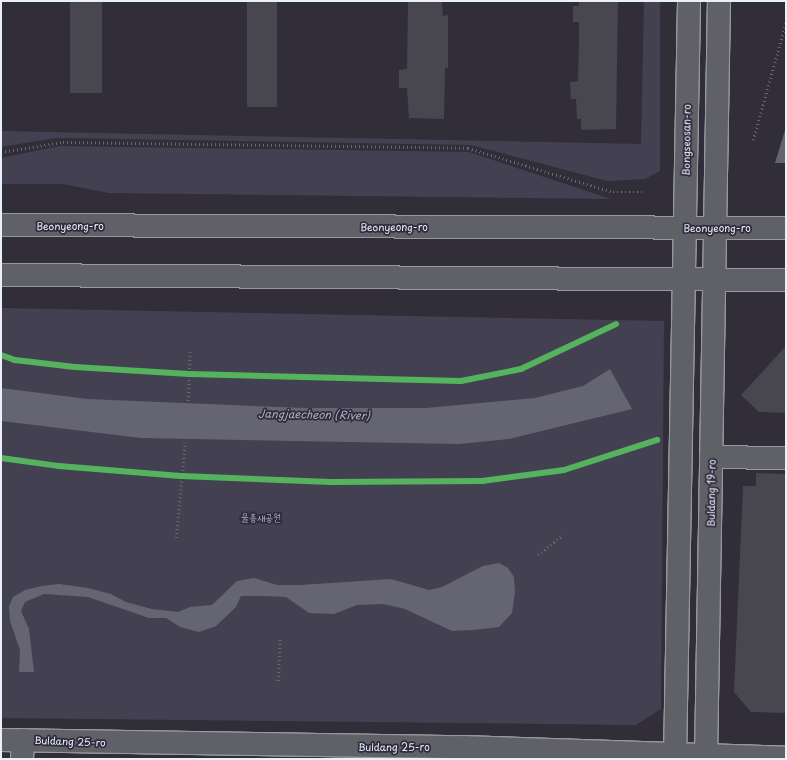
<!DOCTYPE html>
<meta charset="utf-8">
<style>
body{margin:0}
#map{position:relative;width:787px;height:760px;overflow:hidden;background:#312e39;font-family:"Playpen Sans","Poor Story",sans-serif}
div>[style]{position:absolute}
.green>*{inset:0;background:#434151}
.water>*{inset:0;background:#646472}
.building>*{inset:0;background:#48464e;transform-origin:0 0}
.path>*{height:2.5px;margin-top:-1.25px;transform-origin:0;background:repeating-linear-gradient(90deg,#68686f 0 1px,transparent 0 4px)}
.roads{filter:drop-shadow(1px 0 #98999f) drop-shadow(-1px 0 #98999f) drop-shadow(0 1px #98999f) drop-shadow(0 -1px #98999f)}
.minor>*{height:22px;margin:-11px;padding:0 11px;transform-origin:11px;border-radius:11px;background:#606067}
.tertiary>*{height:22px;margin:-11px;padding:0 11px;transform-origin:11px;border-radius:11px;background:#606067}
.secondary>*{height:22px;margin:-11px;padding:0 11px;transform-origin:11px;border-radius:11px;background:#606067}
.cycleway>*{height:6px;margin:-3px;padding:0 3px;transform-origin:3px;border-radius:3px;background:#56b35d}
span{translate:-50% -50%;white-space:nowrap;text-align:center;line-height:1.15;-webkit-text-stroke:3.5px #2f2a3d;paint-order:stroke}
.street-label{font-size:10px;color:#e8f1f8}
.park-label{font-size:10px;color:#afb4bf}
.water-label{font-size:11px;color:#afb4be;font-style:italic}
.frame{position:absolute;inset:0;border:2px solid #e8f1f8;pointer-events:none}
</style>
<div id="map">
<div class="green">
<i style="clip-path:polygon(644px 1px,660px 1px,660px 171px,645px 179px,607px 181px,471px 145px,56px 138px,1px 147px,1px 131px,641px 144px)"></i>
<i style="clip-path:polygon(60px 146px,469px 152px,611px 199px,109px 193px,63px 184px,1px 184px,1px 158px)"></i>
<i style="clip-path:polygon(1px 308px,664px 321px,661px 709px,636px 725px,1px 718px)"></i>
</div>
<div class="water">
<i style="clip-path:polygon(786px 127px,786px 163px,775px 163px)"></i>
<i style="clip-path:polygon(610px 369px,632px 409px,509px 439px,459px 444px,141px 438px,1px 421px,1px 388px,87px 399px,305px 408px,426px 408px,535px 398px,583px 386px)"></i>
<i style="clip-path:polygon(499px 563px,508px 568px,514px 577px,515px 592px,512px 613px,499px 627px,473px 630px,452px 631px,405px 609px,383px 604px,357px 605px,334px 614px,309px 613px,286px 597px,264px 596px,241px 596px,236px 607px,216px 626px,199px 632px,180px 627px,166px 618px,149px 618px,88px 597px,44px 594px,25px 602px,21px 611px,29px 629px,34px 672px,19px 672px,20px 650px,10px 621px,9px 606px,13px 597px,25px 590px,42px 586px,59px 584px,88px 588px,111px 594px,126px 602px,152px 609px,178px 612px,190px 607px,212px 605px,237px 581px,254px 578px,277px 585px,300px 585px,391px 579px,429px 590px,442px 587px,483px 566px)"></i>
</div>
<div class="building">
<i style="left:70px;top:1px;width:32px;height:92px"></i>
<i style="left:247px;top:1px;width:30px;height:106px"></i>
<i style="clip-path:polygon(408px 1px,442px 1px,443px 16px,448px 15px,448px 68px,445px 68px,444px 119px,409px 118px,407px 88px,399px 88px,399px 70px,407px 69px)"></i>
<i style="clip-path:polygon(579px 1px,618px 1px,616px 129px,581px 130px,581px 119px,577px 119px,576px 99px,571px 99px,570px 82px,578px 81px,579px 42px,579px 22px,573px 22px,573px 6px,579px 6px)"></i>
<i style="clip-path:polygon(786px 346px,786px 413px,759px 412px,741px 395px)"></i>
<i style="clip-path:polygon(756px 473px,786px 474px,786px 713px,751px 712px,734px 692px,743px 486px,756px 486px)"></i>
</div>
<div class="path">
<i style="left:753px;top:140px;width:123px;rotate:-74.4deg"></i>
<i style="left:1px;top:152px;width:63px;rotate:-9.2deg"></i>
<i style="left:63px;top:142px;width:405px;rotate:0.8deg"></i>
<i style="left:468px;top:148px;width:152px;rotate:16.9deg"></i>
<i style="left:613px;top:192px;width:30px"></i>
<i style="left:188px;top:401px;width:49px;rotate:-87.7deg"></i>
<i style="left:176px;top:538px;width:96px;rotate:-84.6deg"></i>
<i style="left:538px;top:555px;width:32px;rotate:-39deg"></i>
<i style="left:278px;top:681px;width:43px;rotate:-87.3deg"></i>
</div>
<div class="roads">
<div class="minor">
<i style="left:711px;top:457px;width:75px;rotate:0.8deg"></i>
<i style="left:22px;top:759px;width:19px;rotate:-87deg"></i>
</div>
<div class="tertiary">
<i style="left:1px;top:740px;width:461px;rotate:0.9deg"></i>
<i style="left:462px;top:747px;width:324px;rotate:1.9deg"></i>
<i style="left:675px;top:759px;width:758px;rotate:-88.94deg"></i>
<i style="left:706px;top:759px;width:758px;rotate:-89.02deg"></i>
</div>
<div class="secondary">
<i style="left:1px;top:225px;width:785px;rotate:0.22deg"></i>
<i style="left:1px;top:275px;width:785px;rotate:0.36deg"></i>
</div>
</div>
<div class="cycleway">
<i style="left:1px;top:355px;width:15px;rotate:20deg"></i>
<i style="left:15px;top:360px;width:60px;rotate:6.7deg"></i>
<i style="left:75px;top:367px;width:114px;rotate:3.5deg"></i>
<i style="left:189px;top:374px;width:272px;rotate:1.5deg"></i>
<i style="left:461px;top:381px;width:61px;rotate:-11.3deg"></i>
<i style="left:521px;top:369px;width:105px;rotate:-25.3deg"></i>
<i style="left:1px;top:458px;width:59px;rotate:7.9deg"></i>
<i style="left:59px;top:466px;width:122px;rotate:4.7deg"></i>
<i style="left:181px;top:476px;width:150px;rotate:2.3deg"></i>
<i style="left:331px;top:482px;width:151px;rotate:-0.4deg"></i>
<i style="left:482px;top:481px;width:83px;rotate:-7.6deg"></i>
<i style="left:564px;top:470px;width:98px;rotate:-17.9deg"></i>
</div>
<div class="street-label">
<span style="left:686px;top:140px;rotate:-89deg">Bongseosan-ro</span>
<span style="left:70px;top:226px">Beonyeong-ro</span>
<span style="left:394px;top:227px">Beonyeong-ro</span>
<span style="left:717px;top:228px">Beonyeong-ro</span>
<span style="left:711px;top:493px;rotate:-89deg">Buldang 19-ro</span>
<span style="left:70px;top:741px;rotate:2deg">Buldang 25-ro</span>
<span style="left:394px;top:747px">Buldang 25-ro</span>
</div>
<div class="park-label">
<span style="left:261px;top:517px">물총새공원</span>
</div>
<div class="water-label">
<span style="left:314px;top:415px;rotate:1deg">Jangjaecheon (River)</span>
</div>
<div class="frame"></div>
</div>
